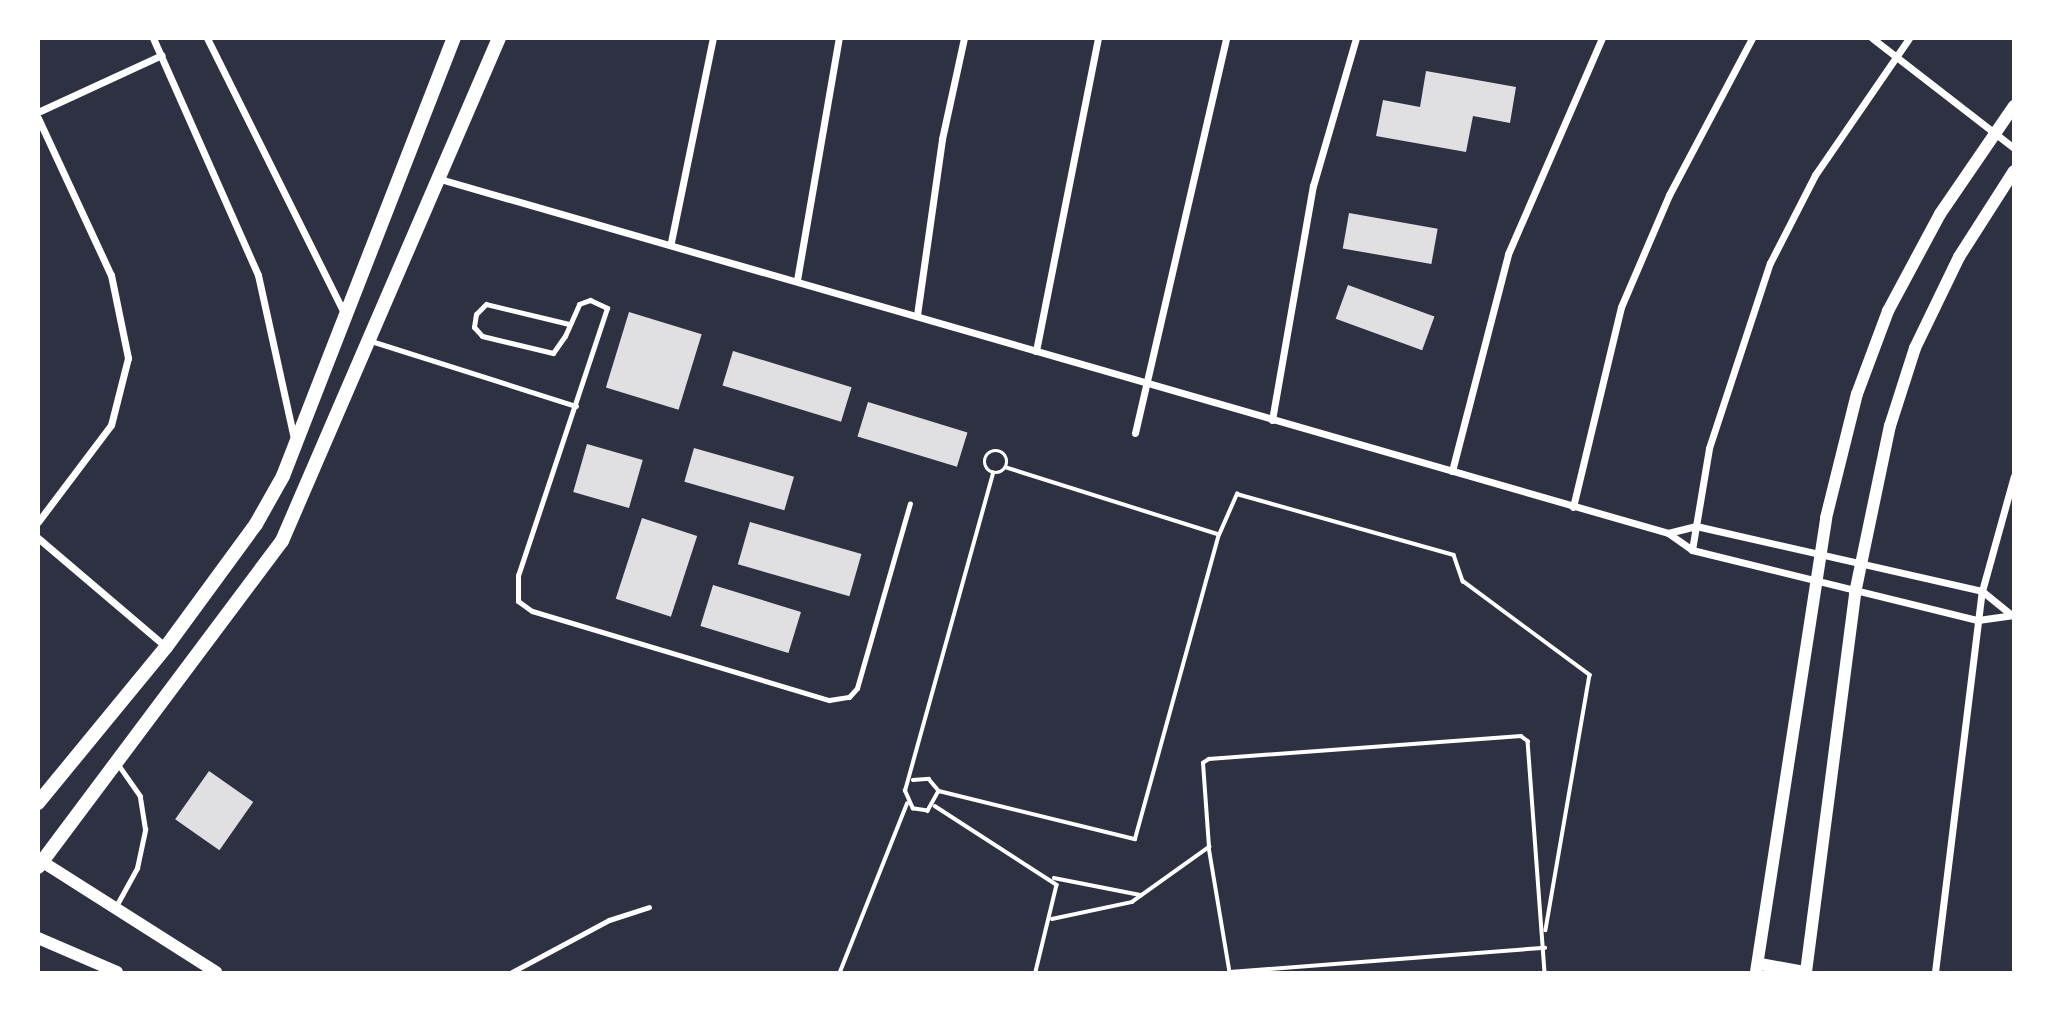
<!DOCTYPE html>
<style>
body{margin:0}
#map{position:relative;width:2052px;height:1011px;overflow:hidden;background:#2d3142;font-family:"Asap Condensed",sans-serif}
div>[style]{position:absolute}
.building>*{inset:0;background:#e0e0e3;transform-origin:0 0}
.path>*{height:3.5px;margin:-1.75px;padding:0 1.75px;transform-origin:1.75px;border-radius:1.75px;background:#fff}
.path>.ring{margin:-1.75px;padding:0;box-sizing:content-box;background:none;border:3.5px solid #fff;border-radius:50%}
.service>*{height:5px;margin:-2.5px;padding:0 2.5px;transform-origin:2.5px;border-radius:2.5px;background:#fff}
.minor>*{height:7px;margin:-3.5px;padding:0 3.5px;transform-origin:3.5px;border-radius:3.5px;background:#fff}
.tertiary>*{height:12px;margin:-6px;padding:0 6px;transform-origin:6px;border-radius:6px;background:#fff}
.secondary>*{height:14px;margin:-7px;padding:0 7px;transform-origin:7px;border-radius:7px;background:#fff}
span{translate:-50% -50%;white-space:nowrap;text-align:center;line-height:1.15;-webkit-text-stroke:5px #fff;paint-order:stroke}
.frame{position:absolute;inset:0;border:40px solid #fff;pointer-events:none}
</style>
<div id="map">
<div class="building">
<i style="clip-path:polygon(1426px 71px,1516px 87px,1510px 123px,1473px 116px,1466px 152px,1376px 136px,1383px 100px,1420px 107px)"></i>
<i style="left:1349px;top:213px;width:90px;height:36px;rotate:10deg"></i>
<i style="left:1348px;top:285px;width:92px;height:36px;rotate:20deg"></i>
<i style="left:629px;top:312px;width:76px;height:79px;rotate:17deg"></i>
<i style="left:733px;top:351px;width:124px;height:36px;rotate:17deg"></i>
<i style="left:868px;top:402px;width:104px;height:36px;rotate:17deg"></i>
<i style="left:587px;top:444px;width:58px;height:50px;rotate:16deg"></i>
<i style="left:694px;top:448px;width:104px;height:35px;rotate:16deg"></i>
<i style="left:642px;top:518px;width:58px;height:85px;rotate:18deg"></i>
<i style="left:750px;top:522px;width:116px;height:44px;rotate:16deg"></i>
<i style="left:713px;top:585px;width:92px;height:43px;rotate:17deg"></i>
<i style="left:209px;top:771px;width:54px;height:59px;rotate:35deg"></i>
</div>
<div class="path">
<i class="ring" style="left:985px;top:451px;width:18.5px;height:18.5px"></i>
<i style="left:1219px;top:535px;width:45px;rotate:-66.3deg"></i>
<i style="left:1237px;top:494px;width:225px;rotate:15.7deg"></i>
<i style="left:1454px;top:555px;width:28px;rotate:71deg"></i>
<i style="left:1463px;top:581px;width:158px;rotate:36.5deg"></i>
<i style="left:1590px;top:675px;width:259px;rotate:99.8deg"></i>
<i style="left:913px;top:780px;width:16px;rotate:-4deg"></i>
<i style="left:929px;top:779px;width:16px;rotate:50deg"></i>
<i style="left:939px;top:791px;width:23px;rotate:119deg"></i>
<i style="left:928px;top:811px;width:15px;rotate:-172deg"></i>
<i style="left:913px;top:809px;width:20px;rotate:-114deg"></i>
<i style="left:905px;top:791px;width:330px;rotate:-74.5deg"></i>
<i style="left:939px;top:791px;width:202px;rotate:13.8deg"></i>
<i style="left:1135px;top:839px;width:315px;rotate:-74.6deg"></i>
<i style="left:1219px;top:535px;width:222px;rotate:-162.5deg"></i>
<i style="left:935px;top:806px;width:145px;rotate:32.9deg"></i>
<i style="left:1057px;top:885px;width:89px;rotate:103.6deg"></i>
<i style="left:1209px;top:847px;width:127px;rotate:80.5deg"></i>
<i style="left:1230px;top:972px;width:316px;rotate:-4.4deg"></i>
<i style="left:1054px;top:878px;width:89px;rotate:11.1deg"></i>
<i style="left:1052px;top:919px;width:82px;rotate:-12deg"></i>
<i style="left:1132px;top:902px;width:95px;rotate:-35.5deg"></i>
<i style="left:1209px;top:847px;width:84px;rotate:-94.1deg"></i>
<i style="left:1203px;top:763px;width:7px;rotate:-34deg"></i>
<i style="left:1209px;top:759px;width:313px;rotate:-4.2deg"></i>
<i style="left:1521px;top:736px;width:9px;rotate:36deg"></i>
<i style="left:1528px;top:741px;width:232px;rotate:85.8deg"></i>
<i style="left:840px;top:972px;width:181px;rotate:-68.3deg"></i>
</div>
<div class="service">
<i style="left:569px;top:324px;width:85px;rotate:-166.5deg"></i>
<i style="left:486px;top:304px;width:14px;rotate:135deg"></i>
<i style="left:476px;top:314px;width:13px;rotate:99deg"></i>
<i style="left:474px;top:327px;width:12px;rotate:48deg"></i>
<i style="left:482px;top:336px;width:73px;rotate:13.5deg"></i>
<i style="left:553px;top:353px;width:21px;rotate:-55deg"></i>
<i style="left:565px;top:336px;width:35px;rotate:-66deg"></i>
<i style="left:579px;top:304px;width:12px;rotate:-20deg"></i>
<i style="left:590px;top:300px;width:19px;rotate:25deg"></i>
<i style="left:607px;top:308px;width:281px;rotate:108.4deg"></i>
<i style="left:518px;top:575px;width:26px;rotate:90deg"></i>
<i style="left:518px;top:601px;width:17px;rotate:36deg"></i>
<i style="left:532px;top:611px;width:310px;rotate:16.7deg"></i>
<i style="left:829px;top:700px;width:20px;rotate:-9deg"></i>
<i style="left:849px;top:697px;width:12px;rotate:-48deg"></i>
<i style="left:857px;top:688px;width:192px;rotate:-74deg"></i>
<i style="left:371px;top:341px;width:215px;rotate:17.6deg"></i>
<i style="left:115px;top:908px;width:46px;rotate:-61.2deg"></i>
<i style="left:137px;top:868px;width:40px;rotate:-78deg"></i>
<i style="left:145px;top:829px;width:33px;rotate:-99deg"></i>
<i style="left:140px;top:796px;width:38px;rotate:-125deg"></i>
<i style="left:512px;top:972px;width:110px;rotate:-28.2deg"></i>
<i style="left:609px;top:920px;width:42px;rotate:-18deg"></i>
</div>
<div class="minor">
<i style="left:153px;top:38px;width:259px;rotate:66.1deg"></i>
<i style="left:258px;top:275px;width:168px;rotate:77.6deg"></i>
<i style="left:207px;top:38px;width:309px;rotate:63.5deg"></i>
<i style="left:1872px;top:38px;width:180px;rotate:37.8deg"></i>
<i style="left:38px;top:112px;width:136px;rotate:-24.7deg"></i>
<i style="left:38px;top:118px;width:173px;rotate:65.1deg"></i>
<i style="left:111px;top:275px;width:85px;rotate:78.4deg"></i>
<i style="left:128px;top:358px;width:69px;rotate:104.2deg"></i>
<i style="left:111px;top:425px;width:121px;rotate:127deg"></i>
<i style="left:440px;top:179px;width:1278px;rotate:16.08deg"></i>
<i style="left:1668px;top:533px;width:29px;rotate:35deg"></i>
<i style="left:1692px;top:550px;width:294px;rotate:13.8deg"></i>
<i style="left:1978px;top:620px;width:36px;rotate:-8deg"></i>
<i style="left:671px;top:242px;width:208px;rotate:-78.4deg"></i>
<i style="left:797px;top:280px;width:246px;rotate:-80.2deg"></i>
<i style="left:917px;top:315px;width:178px;rotate:-81.9deg"></i>
<i style="left:942px;top:139px;width:103px;rotate:-77.7deg"></i>
<i style="left:1036px;top:351px;width:319px;rotate:-78.8deg"></i>
<i style="left:1272px;top:420px;width:238px;rotate:-80.1deg"></i>
<i style="left:1313px;top:186px;width:154px;rotate:-73.8deg"></i>
<i style="left:1135px;top:433px;width:405px;rotate:-77deg"></i>
<i style="left:1452px;top:471px;width:224px;rotate:-75.5deg"></i>
<i style="left:1508px;top:254px;width:236px;rotate:-66.5deg"></i>
<i style="left:1573px;top:507px;width:206px;rotate:-76.5deg"></i>
<i style="left:1621px;top:307px;width:122px;rotate:-66.8deg"></i>
<i style="left:1669px;top:195px;width:178px;rotate:-62.1deg"></i>
<i style="left:1668px;top:533px;width:29px;rotate:-14deg"></i>
<i style="left:1696px;top:526px;width:293px;rotate:12.8deg"></i>
<i style="left:1982px;top:591px;width:38px;rotate:39deg"></i>
<i style="left:38px;top:538px;width:168px;rotate:40.4deg"></i>
<i style="left:1692px;top:550px;width:103px;rotate:-80.5deg"></i>
<i style="left:1709px;top:448px;width:195px;rotate:-71.8deg"></i>
<i style="left:1770px;top:263px;width:99px;rotate:-62.9deg"></i>
<i style="left:1815px;top:175px;width:166px;rotate:-55.5deg"></i>
<i style="left:1935px;top:972px;width:384px;rotate:-83deg"></i>
<i style="left:1982px;top:591px;width:119px;rotate:-74.5deg"></i>
</div>
<div class="tertiary">
<i style="left:38px;top:859px;width:211px;rotate:32.4deg"></i>
<i style="left:38px;top:938px;width:86px;rotate:23.3deg"></i>
<i style="left:1760px;top:964px;width:46px;rotate:10.1deg"></i>
<i style="left:1756px;top:972px;width:459px;rotate:-81.2deg"></i>
<i style="left:1826px;top:518px;width:128px;rotate:-76deg"></i>
<i style="left:1857px;top:394px;width:89px;rotate:-69.5deg"></i>
<i style="left:1888px;top:311px;width:110px;rotate:-61.8deg"></i>
<i style="left:1940px;top:214px;width:131px;rotate:-55.6deg"></i>
<i style="left:1806px;top:972px;width:382px;rotate:-82.6deg"></i>
<i style="left:1855px;top:593px;width:171px;rotate:-78.2deg"></i>
<i style="left:1890px;top:426px;width:82px;rotate:-72.2deg"></i>
<i style="left:1915px;top:348px;width:101px;rotate:-64.2deg"></i>
<i style="left:1959px;top:257px;width:102px;rotate:-57.4deg"></i>
</div>
<div class="secondary">
<i style="left:38px;top:803px;width:202px;rotate:-50.6deg"></i>
<i style="left:166px;top:647px;width:152px;rotate:-53.8deg"></i>
<i style="left:256px;top:524px;width:55px;rotate:-60.6deg"></i>
<i style="left:283px;top:476px;width:470px;rotate:-68.7deg"></i>
<i style="left:38px;top:867px;width:407px;rotate:-53.2deg"></i>
<i style="left:282px;top:541px;width:548px;rotate:-66.66deg"></i>
</div>
<div class="frame"></div>
</div>
